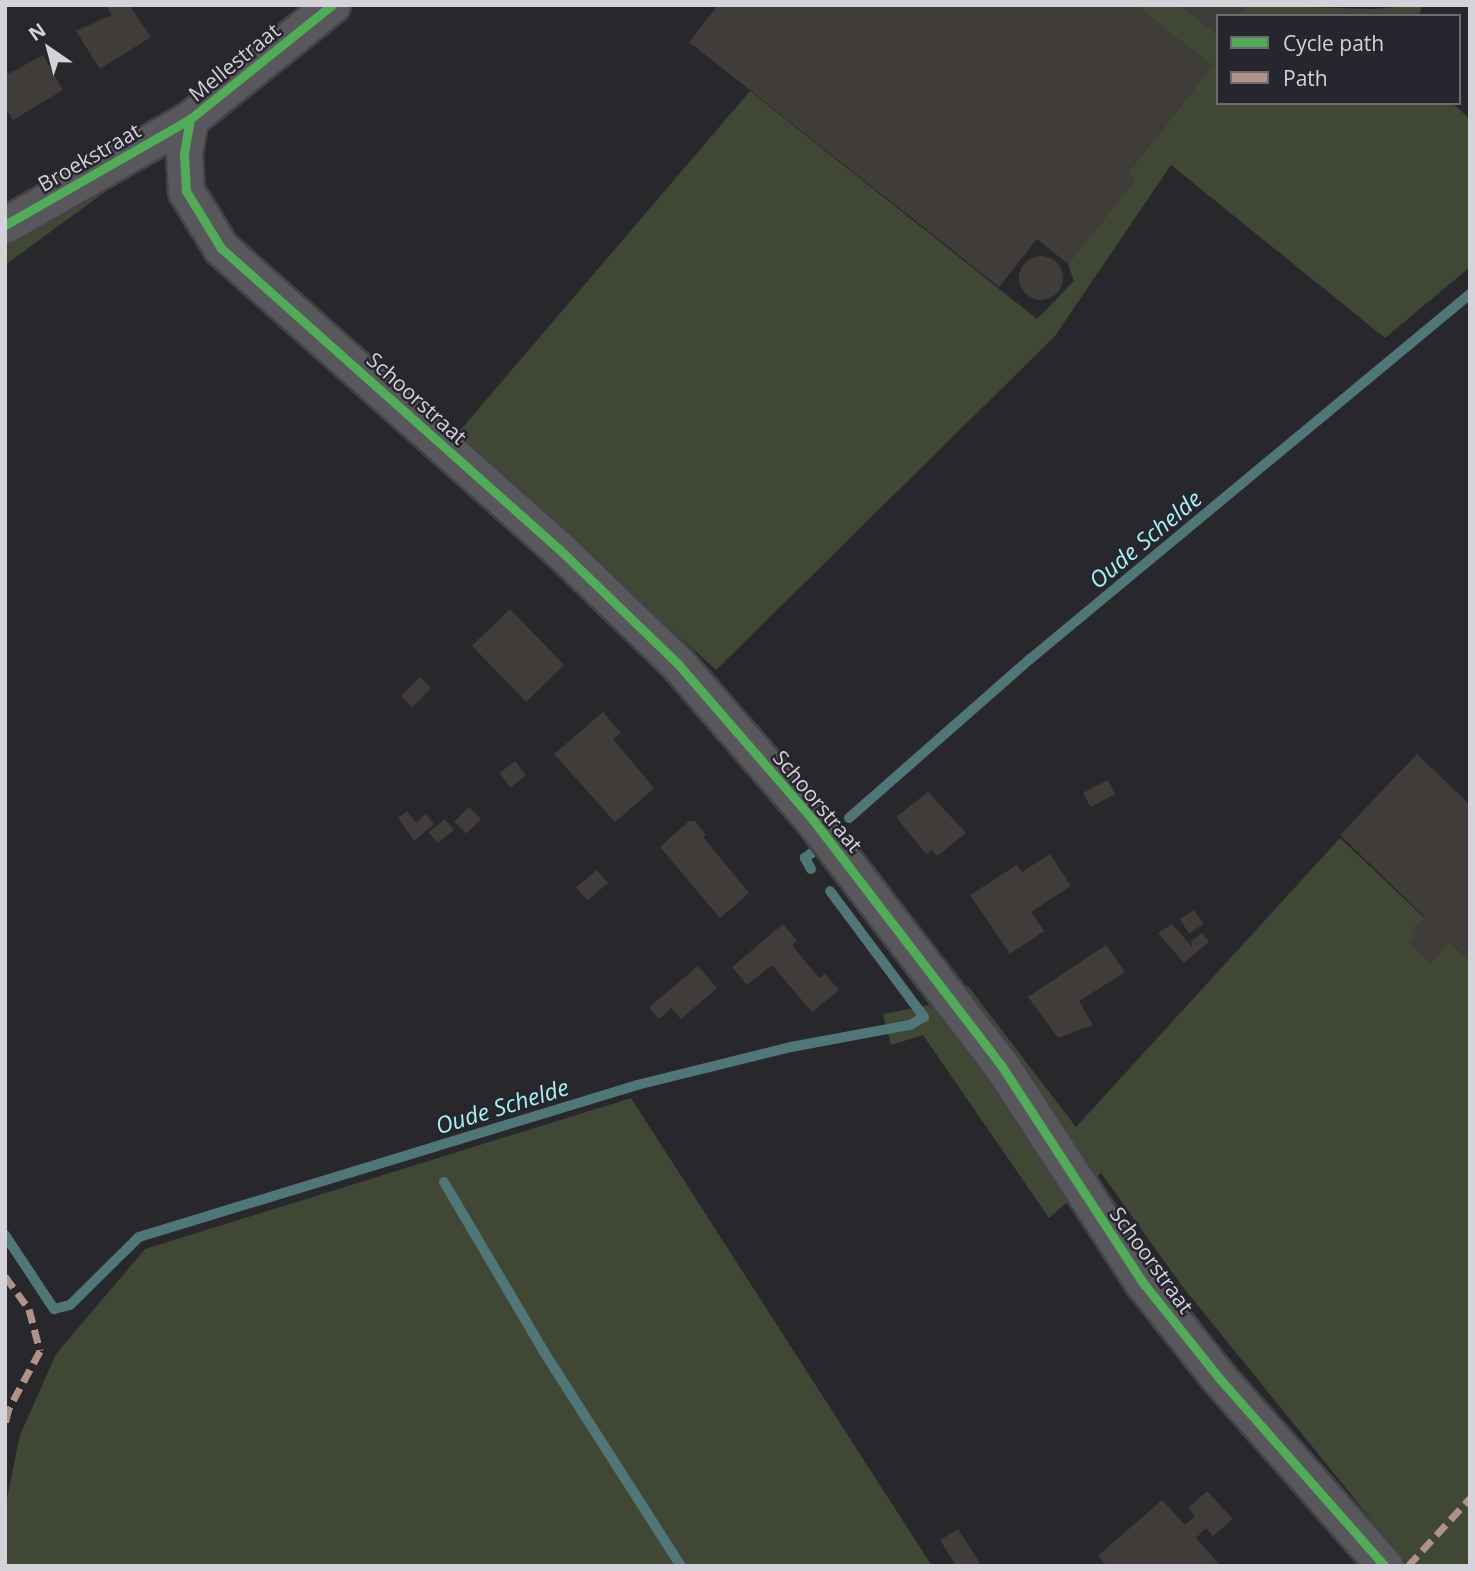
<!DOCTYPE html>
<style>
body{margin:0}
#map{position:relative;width:1475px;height:1571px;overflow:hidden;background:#28272c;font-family:"Open Sans",sans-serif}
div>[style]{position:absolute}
.green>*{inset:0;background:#404734}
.stream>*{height:10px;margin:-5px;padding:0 5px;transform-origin:5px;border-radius:5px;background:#517678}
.building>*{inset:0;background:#403c3a;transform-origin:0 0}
.round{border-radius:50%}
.roads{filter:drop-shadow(2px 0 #444347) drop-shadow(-2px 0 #444347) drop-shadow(0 2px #444347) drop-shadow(0 -2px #444347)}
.minor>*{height:35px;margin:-17.5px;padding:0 17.5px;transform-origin:17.5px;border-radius:17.5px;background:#58585c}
.quiet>*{height:7px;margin-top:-3.5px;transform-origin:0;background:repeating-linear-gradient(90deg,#af9288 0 14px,transparent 0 21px)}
.cycleway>*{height:9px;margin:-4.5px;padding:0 4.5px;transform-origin:4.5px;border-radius:4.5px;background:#51ab58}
span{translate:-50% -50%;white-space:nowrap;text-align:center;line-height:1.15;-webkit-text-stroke:5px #27252e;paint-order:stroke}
.street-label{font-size:21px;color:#d4d3d9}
.water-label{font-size:23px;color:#a6f2f4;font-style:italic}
.frame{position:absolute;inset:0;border:7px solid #d4d3d9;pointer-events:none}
.legend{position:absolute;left:1216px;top:14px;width:245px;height:91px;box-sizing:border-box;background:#27252e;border:2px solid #6c6b72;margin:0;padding:9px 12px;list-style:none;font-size:21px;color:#d4d3d9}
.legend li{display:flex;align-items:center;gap:14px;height:35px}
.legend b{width:35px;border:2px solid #6c6b72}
.north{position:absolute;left:14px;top:14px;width:70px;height:70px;-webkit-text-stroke:5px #27252e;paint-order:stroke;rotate:325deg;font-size:19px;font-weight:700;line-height:28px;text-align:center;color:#d4d3d9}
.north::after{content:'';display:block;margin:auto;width:24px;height:32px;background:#d4d3d9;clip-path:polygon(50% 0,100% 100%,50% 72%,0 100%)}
</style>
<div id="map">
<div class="green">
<i style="clip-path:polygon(1135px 5px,1181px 5px,1218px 35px,1218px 103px,1452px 103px,1470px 119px,1470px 267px,1385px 338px,1171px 165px,1055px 336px,716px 670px,457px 434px,750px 91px,1037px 319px,1074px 281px,1068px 264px,1135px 180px,1127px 174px,1212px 66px)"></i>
<i style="clip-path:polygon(1246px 5px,1372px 9px,1422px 5px,1419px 16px,1238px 16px)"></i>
<i style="clip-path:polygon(109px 177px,120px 181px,5px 265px,5px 239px)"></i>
<i style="clip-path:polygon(1340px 838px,1470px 961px,1470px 1566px,1409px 1566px,1182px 1286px,1101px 1173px,1049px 1218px,923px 1035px,891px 1045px,883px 1014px,930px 1005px,968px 986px,1076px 1127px)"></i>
<i style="clip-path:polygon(631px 1098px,932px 1566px,5px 1566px,7px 1498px,20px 1435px,56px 1354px,145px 1249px)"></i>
</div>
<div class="stream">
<i style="left:849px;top:818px;width:240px;rotate:-41.3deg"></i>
<i style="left:1029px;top:660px;width:573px;rotate:-39.69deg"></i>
<i style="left:811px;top:869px;width:13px;rotate:-119deg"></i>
<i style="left:805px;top:858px;width:10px;rotate:-37deg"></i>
<i style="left:444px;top:1182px;width:197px;rotate:59.5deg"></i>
<i style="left:544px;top:1352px;width:254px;rotate:57.4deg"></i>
<i style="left:5px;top:1235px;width:89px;rotate:56.5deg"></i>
<i style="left:54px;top:1309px;width:16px;rotate:-14deg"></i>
<i style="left:70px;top:1305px;width:97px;rotate:-44.6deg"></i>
<i style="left:139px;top:1237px;width:521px;rotate:-16.97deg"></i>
<i style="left:637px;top:1085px;width:159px;rotate:-13.9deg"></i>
<i style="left:791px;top:1047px;width:121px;rotate:-10.5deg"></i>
<i style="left:910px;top:1025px;width:16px;rotate:-30deg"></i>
<i style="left:924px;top:1017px;width:157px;rotate:-126.7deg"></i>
</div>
<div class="building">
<i style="clip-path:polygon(106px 5px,129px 5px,151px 37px,100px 69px,76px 31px,112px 15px)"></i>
<i style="clip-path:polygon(718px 5px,1135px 5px,1212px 66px,1127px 174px,1135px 180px,1068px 264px,1037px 239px,999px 287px,689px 42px)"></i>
<i style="clip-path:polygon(1181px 5px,1246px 5px,1238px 16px,1218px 16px,1218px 35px)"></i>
<i style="clip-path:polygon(43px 55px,63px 90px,13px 120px,5px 107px,5px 70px,8px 74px)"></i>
<i class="round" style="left:1019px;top:256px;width:44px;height:44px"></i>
<i style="left:510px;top:609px;width:78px;height:53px;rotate:46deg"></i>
<i style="left:420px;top:677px;width:16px;height:27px;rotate:45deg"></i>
<i style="clip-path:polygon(603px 712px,621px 733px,613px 739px,654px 788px,615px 822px,554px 754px)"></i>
<i style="clip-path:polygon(1417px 754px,1470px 805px,1470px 961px,1451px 942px,1430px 964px,1409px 943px,1416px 935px,1411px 931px,1425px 917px,1340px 835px)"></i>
<i style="left:515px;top:761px;width:18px;height:20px;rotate:52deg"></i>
<i style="left:1108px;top:780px;width:16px;height:28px;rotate:63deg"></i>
<i style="clip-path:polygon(928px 792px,966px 833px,937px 856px,932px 850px,926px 854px,896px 817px)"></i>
<i style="left:469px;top:807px;width:17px;height:21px;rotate:45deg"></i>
<i style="clip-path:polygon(407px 811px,416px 823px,426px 814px,434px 824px,414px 841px,398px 818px)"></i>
<i style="left:445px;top:819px;width:14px;height:21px;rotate:51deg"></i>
<i style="clip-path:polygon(689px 821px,695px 821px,706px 835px,703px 837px,749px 893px,720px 918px,660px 847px)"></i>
<i style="clip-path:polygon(1050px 854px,1071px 886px,1031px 912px,1044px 931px,1010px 954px,970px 895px,1017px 865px,1022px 872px)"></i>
<i style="left:597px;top:870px;width:17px;height:27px;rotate:50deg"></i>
<i style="left:1194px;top:910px;width:17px;height:17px;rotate:57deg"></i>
<i style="clip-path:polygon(783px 924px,797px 941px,792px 945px,819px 978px,825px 974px,839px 990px,812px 1012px,772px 965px,747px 985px,732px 967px)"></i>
<i style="clip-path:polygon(1172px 924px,1192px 947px,1191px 941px,1202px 933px,1209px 942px,1184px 963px,1158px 933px)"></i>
<i style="clip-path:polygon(1106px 945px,1125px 972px,1079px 1001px,1093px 1025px,1058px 1038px,1028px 997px)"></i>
<i style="clip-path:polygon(698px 966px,717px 988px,681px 1019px,671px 1008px,659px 1019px,649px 1007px)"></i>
<i style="clip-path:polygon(1207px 1491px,1233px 1519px,1213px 1536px,1206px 1528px,1196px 1538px,1218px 1563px,1215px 1566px,1107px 1566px,1098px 1556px,1162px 1500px,1185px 1525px,1195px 1516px,1188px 1508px)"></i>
<i style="clip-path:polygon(958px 1529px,982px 1566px,956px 1566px,940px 1540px)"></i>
</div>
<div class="roads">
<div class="minor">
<i style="left:190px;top:119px;width:36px;rotate:100deg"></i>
<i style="left:184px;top:154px;width:37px;rotate:87deg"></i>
<i style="left:186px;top:191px;width:67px;rotate:58.4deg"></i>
<i style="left:221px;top:248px;width:453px;rotate:41.7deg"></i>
<i style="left:559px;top:549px;width:165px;rotate:44deg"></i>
<i style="left:678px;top:664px;width:206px;rotate:49.1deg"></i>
<i style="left:813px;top:820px;width:309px;rotate:52.5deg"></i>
<i style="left:1001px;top:1065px;width:262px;rotate:56.9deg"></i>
<i style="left:1144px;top:1284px;width:120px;rotate:51.4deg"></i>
<i style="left:1219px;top:1378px;width:251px;rotate:48.6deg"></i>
<i style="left:5px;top:225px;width:213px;rotate:-29.8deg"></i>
<i style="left:190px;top:119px;width:182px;rotate:-38.8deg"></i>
</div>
</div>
<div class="quiet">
<i style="left:5px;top:1276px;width:41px;rotate:54deg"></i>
<i style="left:29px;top:1309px;width:43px;rotate:75.3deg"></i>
<i style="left:40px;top:1351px;width:65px;rotate:118.5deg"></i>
<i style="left:9px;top:1408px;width:16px;rotate:104deg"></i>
<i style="left:1408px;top:1566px;width:92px;rotate:-47.6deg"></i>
</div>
<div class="cycleway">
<i style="left:190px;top:119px;width:36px;rotate:100deg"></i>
<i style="left:184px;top:154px;width:37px;rotate:87deg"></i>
<i style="left:186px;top:191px;width:67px;rotate:58.4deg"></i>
<i style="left:221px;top:248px;width:453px;rotate:41.7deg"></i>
<i style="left:559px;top:549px;width:165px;rotate:44deg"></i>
<i style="left:678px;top:664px;width:206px;rotate:49.1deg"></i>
<i style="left:813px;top:820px;width:309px;rotate:52.5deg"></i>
<i style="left:1001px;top:1065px;width:262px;rotate:56.9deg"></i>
<i style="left:1144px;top:1284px;width:120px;rotate:51.4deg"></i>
<i style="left:1219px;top:1378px;width:251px;rotate:48.6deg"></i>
<i style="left:5px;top:225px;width:213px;rotate:-29.8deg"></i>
<i style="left:190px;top:119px;width:182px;rotate:-38.8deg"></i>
</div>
<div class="street-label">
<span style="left:234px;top:62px;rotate:-39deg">Mellestraat</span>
<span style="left:89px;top:157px;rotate:-30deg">Broekstraat</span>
<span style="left:417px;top:398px;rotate:42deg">Schoorstraat</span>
<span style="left:818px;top:801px;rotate:50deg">Schoorstraat</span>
<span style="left:1152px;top:1260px;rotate:54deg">Schoorstraat</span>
</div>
<div class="water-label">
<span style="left:1145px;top:539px;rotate:-40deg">Oude Schelde</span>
<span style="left:502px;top:1106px;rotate:-17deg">Oude Schelde</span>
</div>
<div class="frame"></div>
<ul class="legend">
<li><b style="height:9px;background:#51ab58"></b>Cycle path</li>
<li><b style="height:9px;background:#af9288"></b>Path</li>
</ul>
<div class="north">N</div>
</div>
